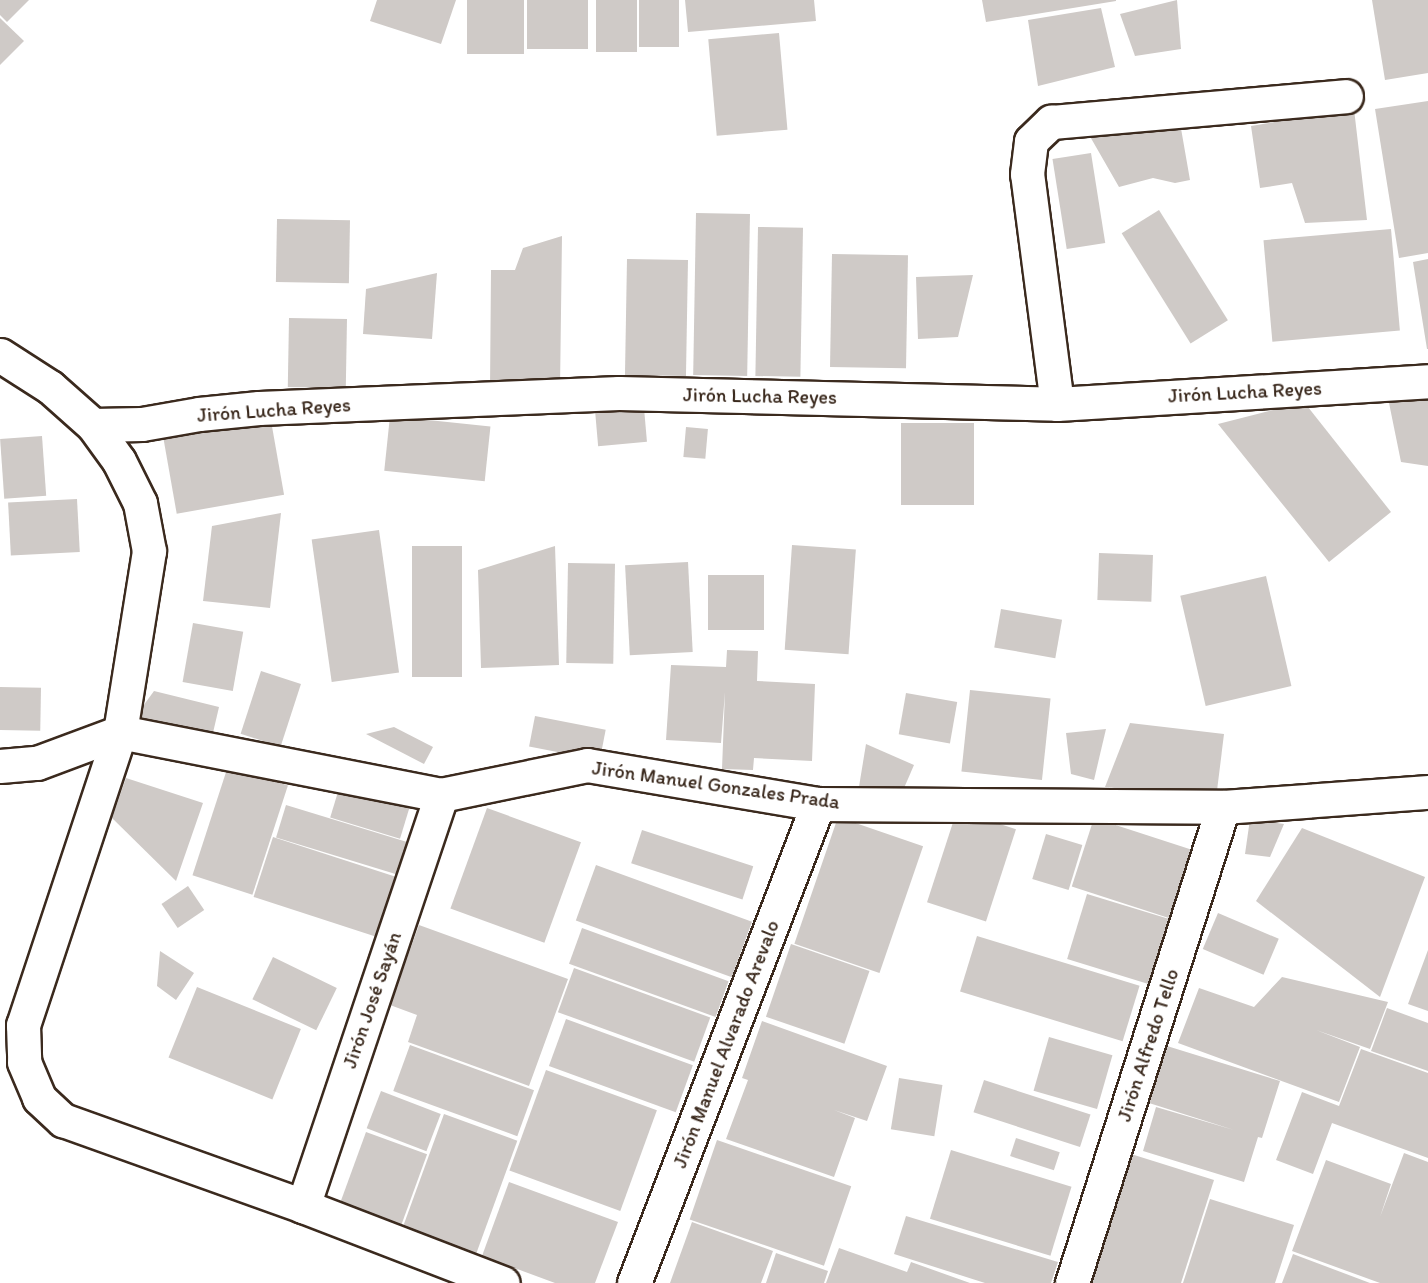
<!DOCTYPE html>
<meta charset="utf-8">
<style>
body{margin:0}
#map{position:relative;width:1428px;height:1283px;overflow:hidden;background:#fff;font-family:Itim,sans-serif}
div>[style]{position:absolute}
.building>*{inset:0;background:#cfcac7;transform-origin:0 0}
.roads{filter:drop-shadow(2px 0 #3b2a1e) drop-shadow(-2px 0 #3b2a1e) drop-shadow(0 2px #3b2a1e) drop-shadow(0 -2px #3b2a1e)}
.street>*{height:33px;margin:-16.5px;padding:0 16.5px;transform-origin:16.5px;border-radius:16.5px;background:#fff}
span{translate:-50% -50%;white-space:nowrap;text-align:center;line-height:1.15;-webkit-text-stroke:4.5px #fff;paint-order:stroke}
.street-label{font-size:20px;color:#3b2a1e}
</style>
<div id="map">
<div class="building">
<i style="clip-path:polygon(0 0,29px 0,7px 22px,0 15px)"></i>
<i style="clip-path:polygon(377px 0,456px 0,441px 44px,370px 21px)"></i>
<i style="left:467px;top:0;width:57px;height:54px"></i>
<i style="left:527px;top:0;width:61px;height:49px"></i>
<i style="left:596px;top:0;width:41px;height:52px"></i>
<i style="left:639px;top:0;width:40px;height:47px"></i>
<i style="clip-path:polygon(685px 0,814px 0,816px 21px,688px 32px)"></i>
<i style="clip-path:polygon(982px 0,1116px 0,1116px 1px,986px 22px)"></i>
<i style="clip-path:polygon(1177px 0,1181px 49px,1135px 56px,1120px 14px)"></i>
<i style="clip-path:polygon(1372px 0,1428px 0,1428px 73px,1385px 80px)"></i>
<i style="clip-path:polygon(1101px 8px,1115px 67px,1038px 86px,1028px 20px)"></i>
<i style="clip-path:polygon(0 18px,24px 41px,0 65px)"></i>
<i style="left:779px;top:33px;width:97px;height:71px;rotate:85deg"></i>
<i style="clip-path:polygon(1428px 101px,1428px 253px,1399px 258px,1375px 109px)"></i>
<i style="clip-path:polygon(1354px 109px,1367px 220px,1305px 223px,1292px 183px,1260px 188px,1251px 126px)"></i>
<i style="clip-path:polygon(1179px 117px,1190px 180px,1175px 183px,1153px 178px,1119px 187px,1088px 133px)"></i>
<i style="left:1091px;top:153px;width:91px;height:39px;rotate:81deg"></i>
<i style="left:1159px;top:210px;width:130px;height:44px;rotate:58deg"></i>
<i style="left:696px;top:213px;width:54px;height:162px;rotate:1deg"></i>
<i style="left:277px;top:219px;width:73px;height:63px;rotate:1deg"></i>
<i style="left:758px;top:227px;width:45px;height:149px;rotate:1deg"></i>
<i style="left:1391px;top:229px;width:102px;height:128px;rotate:85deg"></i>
<i style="clip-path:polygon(562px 236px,560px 389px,490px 388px,491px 270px,515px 270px,523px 248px)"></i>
<i style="left:832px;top:254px;width:76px;height:113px;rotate:1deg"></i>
<i style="left:627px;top:259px;width:61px;height:116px;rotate:1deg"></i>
<i style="clip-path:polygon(1428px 259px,1428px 349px,1427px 349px,1413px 262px)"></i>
<i style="clip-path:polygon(437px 273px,432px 339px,363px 334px,366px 289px)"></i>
<i style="clip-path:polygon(973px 275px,958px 337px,918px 339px,916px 277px)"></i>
<i style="left:289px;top:318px;width:58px;height:69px;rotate:1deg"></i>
<i style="clip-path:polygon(1428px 397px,1428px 466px,1401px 462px,1388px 398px)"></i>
<i style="clip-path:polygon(1304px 402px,1391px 512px,1329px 562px,1218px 424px)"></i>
<i style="left:644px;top:408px;width:34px;height:49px;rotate:85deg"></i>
<i style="left:270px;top:415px;width:81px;height:109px;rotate:80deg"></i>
<i style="left:390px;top:416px;width:101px;height:55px;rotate:6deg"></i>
<i style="left:901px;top:423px;width:73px;height:82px"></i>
<i style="left:686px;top:427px;width:22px;height:30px;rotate:5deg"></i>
<i style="left:42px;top:436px;width:60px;height:42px;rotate:86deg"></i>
<i style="left:77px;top:499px;width:53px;height:69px;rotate:87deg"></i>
<i style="clip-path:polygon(281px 513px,270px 608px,203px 601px,212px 526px)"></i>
<i style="left:379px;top:530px;width:144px;height:68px;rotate:82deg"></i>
<i style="left:792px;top:545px;width:64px;height:105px;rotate:4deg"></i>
<i style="left:412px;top:546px;width:50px;height:131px"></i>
<i style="clip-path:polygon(555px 546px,559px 665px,481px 668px,478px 570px)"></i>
<i style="left:1099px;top:553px;width:54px;height:47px;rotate:2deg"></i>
<i style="left:688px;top:562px;width:90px;height:63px;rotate:87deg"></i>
<i style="left:568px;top:563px;width:47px;height:100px;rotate:1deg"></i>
<i style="left:708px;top:575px;width:56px;height:55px"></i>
<i style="left:1266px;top:576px;width:113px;height:88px;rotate:77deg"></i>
<i style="left:1001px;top:609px;width:62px;height:39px;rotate:10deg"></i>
<i style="left:193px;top:623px;width:51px;height:60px;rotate:10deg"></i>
<i style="clip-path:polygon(727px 650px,758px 651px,757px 681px,815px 684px,812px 761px,754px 758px,753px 770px,722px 769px,725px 692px,721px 743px,666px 740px,671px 665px,726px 667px)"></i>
<i style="left:261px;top:671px;width:42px;height:66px;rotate:18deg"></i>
<i style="left:0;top:687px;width:41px;height:43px;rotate:1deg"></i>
<i style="left:970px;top:690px;width:81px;height:82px;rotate:6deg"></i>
<i style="clip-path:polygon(154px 691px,219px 707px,212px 737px,135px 717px)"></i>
<i style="left:906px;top:693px;width:52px;height:42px;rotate:10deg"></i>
<i style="left:535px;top:716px;width:72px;height:31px;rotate:11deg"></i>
<i style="clip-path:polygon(1130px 723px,1224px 734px,1216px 799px,1105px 787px)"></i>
<i style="clip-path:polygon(394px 727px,433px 747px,424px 764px,366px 734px)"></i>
<i style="clip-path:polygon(1106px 729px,1094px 780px,1071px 774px,1066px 733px)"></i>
<i style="clip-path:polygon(866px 744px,914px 765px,901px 795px,857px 799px)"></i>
<i style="left:228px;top:766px;width:63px;height:115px;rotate:18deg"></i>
<i style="clip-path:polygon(126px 778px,203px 803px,176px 881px,112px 818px)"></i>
<i style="left:341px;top:782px;width:73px;height:37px;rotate:17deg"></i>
<i style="left:286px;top:805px;width:130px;height:34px;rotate:17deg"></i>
<i style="left:487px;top:808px;width:100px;height:107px;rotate:20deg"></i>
<i style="left:957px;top:810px;width:62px;height:97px;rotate:18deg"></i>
<i style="left:838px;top:817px;width:90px;height:134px;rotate:19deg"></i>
<i style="left:1094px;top:818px;width:102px;height:72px;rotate:18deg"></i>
<i style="clip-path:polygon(1250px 819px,1284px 824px,1270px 857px,1245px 854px)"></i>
<i style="clip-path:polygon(1302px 828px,1425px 877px,1380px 997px,1256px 901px)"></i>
<i style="left:642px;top:830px;width:117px;height:35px;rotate:18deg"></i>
<i style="left:1046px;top:834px;width:38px;height:47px;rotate:17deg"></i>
<i style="left:273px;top:837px;width:133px;height:63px;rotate:18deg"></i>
<i style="left:596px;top:865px;width:166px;height:59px;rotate:20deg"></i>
<i style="left:188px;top:886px;width:29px;height:32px;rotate:56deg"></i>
<i style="left:1087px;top:894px;width:85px;height:68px;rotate:17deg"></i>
<i style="left:1218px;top:913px;width:66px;height:39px;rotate:23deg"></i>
<i style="clip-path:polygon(419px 925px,568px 979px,529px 1086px,408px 1042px,417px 1015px,390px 1005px)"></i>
<i style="left:582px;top:928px;width:156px;height:38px;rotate:20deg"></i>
<i style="left:977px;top:936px;width:170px;height:58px;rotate:17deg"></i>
<i style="left:791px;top:944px;width:83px;height:77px;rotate:19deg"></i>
<i style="clip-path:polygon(1428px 950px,1428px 1011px,1408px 1004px)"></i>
<i style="clip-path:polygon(160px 951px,194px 973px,176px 1000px,157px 986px)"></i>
<i style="left:273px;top:957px;width:71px;height:47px;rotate:26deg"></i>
<i style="left:574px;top:968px;width:145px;height:47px;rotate:20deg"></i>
<i style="clip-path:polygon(1282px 977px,1388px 1002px,1370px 1049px,1316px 1030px,1360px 1047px,1339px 1102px,1178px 1043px,1199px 988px,1254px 1007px)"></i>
<i style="left:197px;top:987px;width:112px;height:76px;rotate:22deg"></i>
<i style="clip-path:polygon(1387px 1008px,1428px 1023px,1428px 1071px,1371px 1051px)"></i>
<i style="left:566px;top:1019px;width:135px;height:50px;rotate:20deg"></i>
<i style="clip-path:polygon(762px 1021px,887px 1066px,867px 1121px,834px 1110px,855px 1118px,834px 1177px,726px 1139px,748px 1080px,742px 1078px)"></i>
<i style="left:1049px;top:1037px;width:66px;height:56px;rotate:16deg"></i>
<i style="left:410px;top:1045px;width:132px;height:49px;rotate:20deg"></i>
<i style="clip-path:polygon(1167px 1046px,1280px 1081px,1262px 1138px,1258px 1137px,1244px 1182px,1143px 1151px,1156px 1107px,1234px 1130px,1149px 1103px)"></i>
<i style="clip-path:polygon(1361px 1049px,1428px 1073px,1428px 1158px,1332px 1123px,1313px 1174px,1276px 1160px,1302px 1092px,1339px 1106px)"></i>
<i style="left:546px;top:1070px;width:118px;height:107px;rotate:20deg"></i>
<i style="left:899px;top:1078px;width:44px;height:52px;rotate:9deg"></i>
<i style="left:984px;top:1080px;width:112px;height:34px;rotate:18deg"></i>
<i style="left:381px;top:1091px;width:64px;height:40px;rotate:21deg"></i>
<i style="left:444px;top:1114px;width:78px;height:125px;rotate:20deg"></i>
<i style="left:366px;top:1132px;width:65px;height:78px;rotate:20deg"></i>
<i style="left:1016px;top:1138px;width:46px;height:19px;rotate:18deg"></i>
<i style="left:717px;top:1140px;width:142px;height:84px;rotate:19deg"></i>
<i style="left:951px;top:1150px;width:126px;height:72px;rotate:17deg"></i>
<i style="clip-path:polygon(1404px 1153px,1428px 1162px,1428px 1283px,1380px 1283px,1292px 1251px,1326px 1160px,1391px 1184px,1380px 1217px)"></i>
<i style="clip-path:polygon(1131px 1154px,1214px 1180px,1181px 1283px,1090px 1283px)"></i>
<i style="clip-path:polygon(509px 1182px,618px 1222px,595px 1283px,555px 1283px,482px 1256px)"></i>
<i style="clip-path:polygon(1210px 1199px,1294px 1225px,1275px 1283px,1183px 1283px)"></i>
<i style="clip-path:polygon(906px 1216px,1058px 1262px,1051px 1283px,985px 1283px,894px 1254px)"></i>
<i style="clip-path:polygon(692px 1222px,773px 1251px,761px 1283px,670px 1283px)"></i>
<i style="clip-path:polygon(839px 1248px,907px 1272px,911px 1262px,970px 1283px,826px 1283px)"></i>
<i style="clip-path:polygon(776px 1253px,828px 1271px,824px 1283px,766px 1283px)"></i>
<i style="clip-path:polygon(1293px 1254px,1370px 1283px,1282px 1283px)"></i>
</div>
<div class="roads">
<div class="street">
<i style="left:0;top:355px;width:59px;rotate:32.6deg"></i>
<i style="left:50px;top:387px;width:57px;rotate:41.5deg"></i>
<i style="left:93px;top:425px;width:44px;rotate:54.2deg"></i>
<i style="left:119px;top:461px;width:47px;rotate:63.4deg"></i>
<i style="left:140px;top:503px;width:49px;rotate:79.4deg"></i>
<i style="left:149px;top:551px;width:183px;rotate:99.1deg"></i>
<i style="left:120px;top:732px;width:309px;rotate:108.3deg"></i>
<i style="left:23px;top:1025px;width:37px;rotate:88deg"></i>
<i style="left:24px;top:1062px;width:39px;rotate:67deg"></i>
<i style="left:39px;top:1098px;width:33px;rotate:43deg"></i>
<i style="left:63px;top:1120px;width:255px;rotate:19.7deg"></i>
<i style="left:303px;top:1206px;width:214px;rotate:21.1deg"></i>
<i style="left:1057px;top:404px;width:232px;rotate:-97.4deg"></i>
<i style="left:1027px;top:174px;width:33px;rotate:-83deg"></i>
<i style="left:1031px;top:141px;width:28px;rotate:-44deg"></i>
<i style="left:1051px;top:122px;width:296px;rotate:-5deg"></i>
<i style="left:93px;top:425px;width:49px;rotate:-1.2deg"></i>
<i style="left:142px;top:424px;width:58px;rotate:-10deg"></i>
<i style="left:199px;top:414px;width:60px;rotate:-5.7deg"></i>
<i style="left:259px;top:408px;width:360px;rotate:-2.4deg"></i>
<i style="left:619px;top:393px;width:438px;rotate:1.4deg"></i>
<i style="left:1057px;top:404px;width:372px;rotate:-3.5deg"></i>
<i style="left:120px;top:732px;width:327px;rotate:11.1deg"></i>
<i style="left:441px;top:795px;width:149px;rotate:-11.6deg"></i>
<i style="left:587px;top:765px;width:234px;rotate:9.6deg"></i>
<i style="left:818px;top:804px;width:405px;rotate:0.4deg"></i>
<i style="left:1223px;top:807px;width:206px;rotate:-4.2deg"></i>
<i style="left:0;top:766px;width:37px;rotate:-5deg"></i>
<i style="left:37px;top:763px;width:89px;rotate:-20.5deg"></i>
<i style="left:303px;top:1206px;width:434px;rotate:-71.4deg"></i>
<i style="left:634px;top:1283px;width:513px;rotate:-68.99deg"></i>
<i style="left:1072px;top:1283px;width:499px;rotate:-72.4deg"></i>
</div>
</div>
<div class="street-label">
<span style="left:1245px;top:392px;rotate:-3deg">Jirón Lucha Reyes</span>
<span style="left:760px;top:396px;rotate:1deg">Jirón Lucha Reyes</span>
<span style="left:274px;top:410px;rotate:-4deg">Jirón Lucha Reyes</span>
<span style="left:716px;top:785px;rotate:8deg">Jirón Manuel Gonzales Prada</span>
<span style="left:372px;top:1000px;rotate:-71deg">Jirón José Sayán</span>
<span style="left:726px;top:1044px;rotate:-69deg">Jirón Manuel Alvarado Arevalo</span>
<span style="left:1148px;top:1045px;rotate:-72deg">Jirón Alfredo Tello</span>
</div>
</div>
